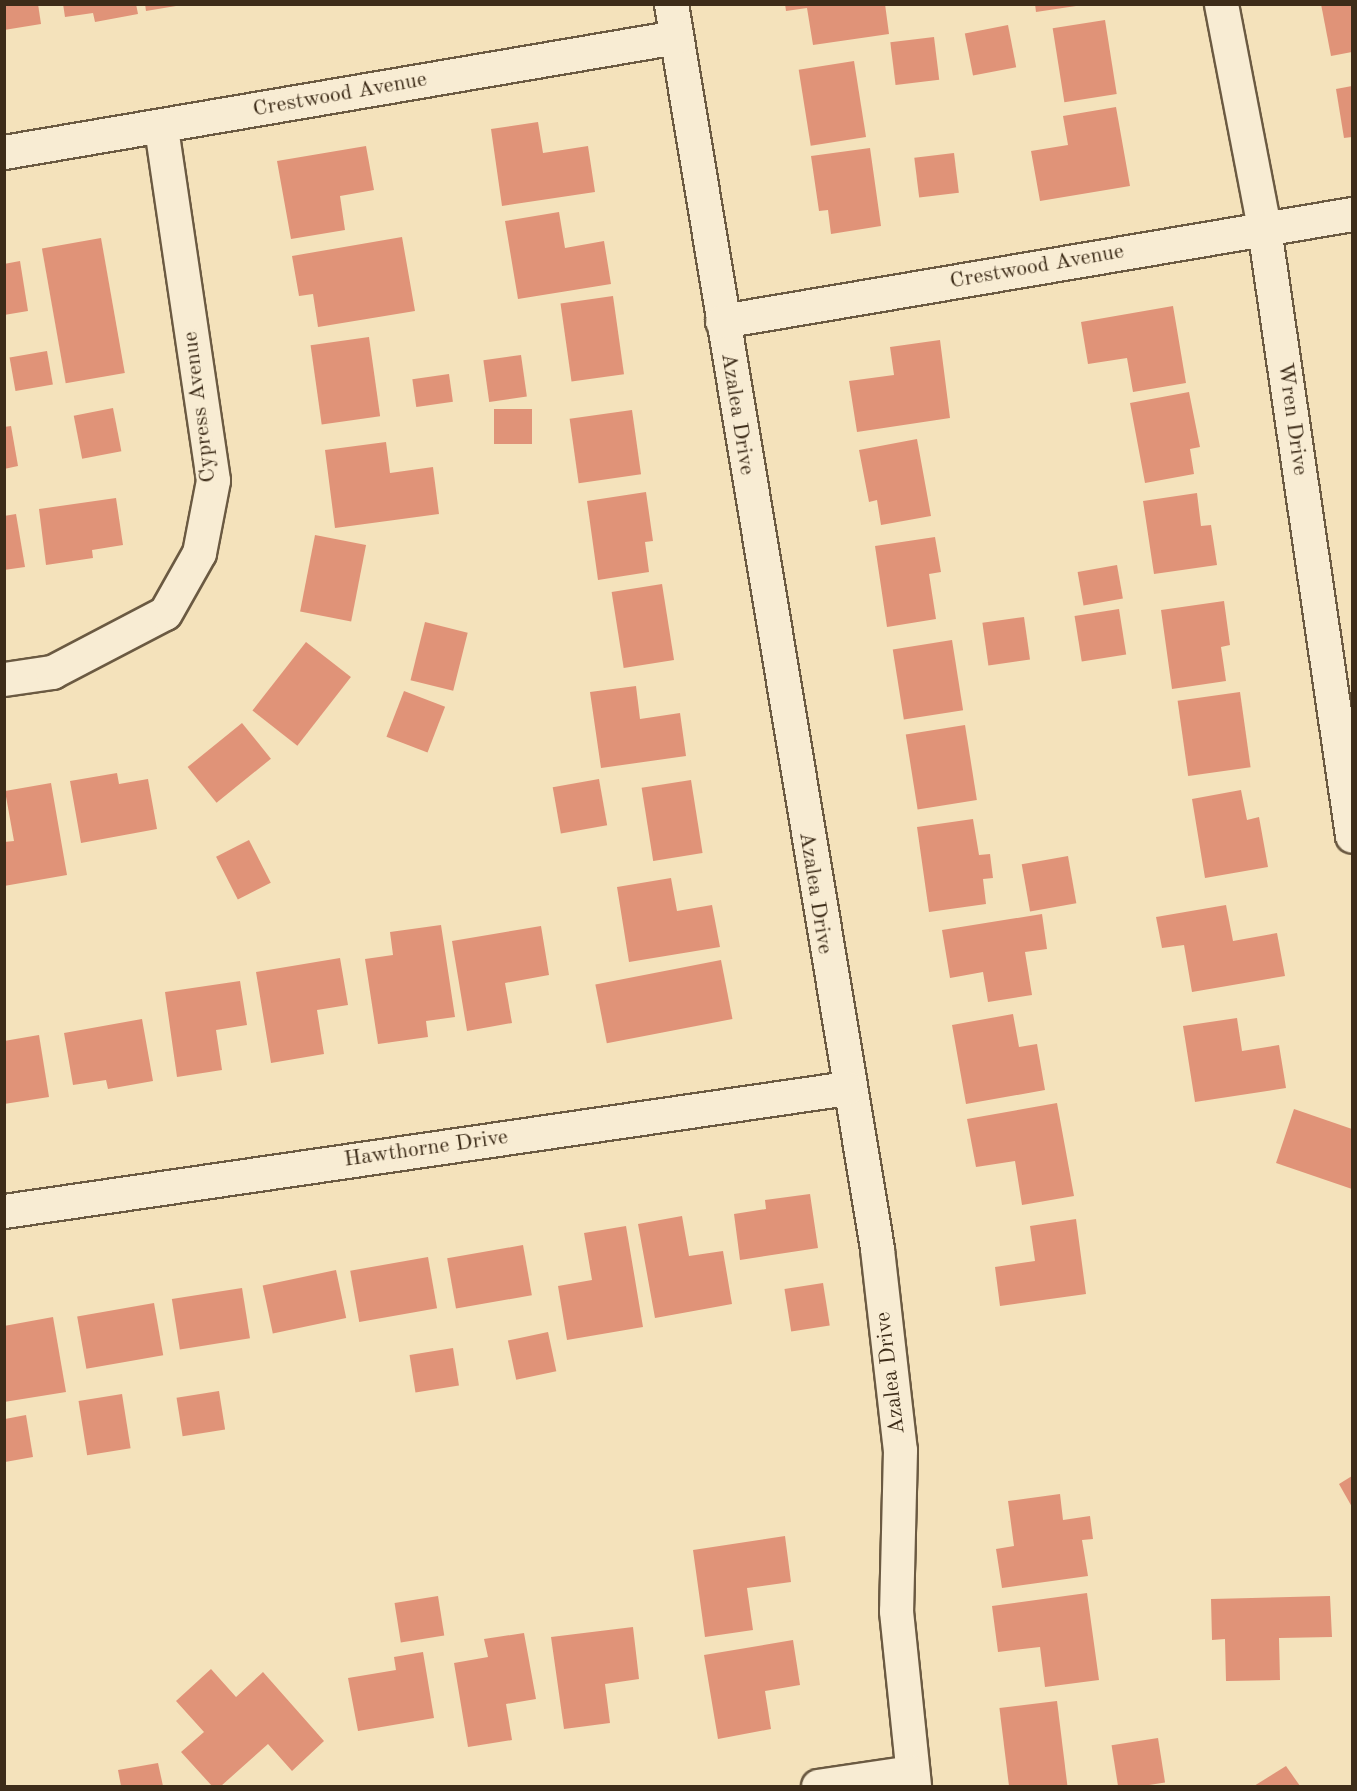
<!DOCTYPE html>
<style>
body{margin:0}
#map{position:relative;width:1357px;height:1791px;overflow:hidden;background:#f4e2bb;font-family:"Old Standard TT",serif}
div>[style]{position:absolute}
.building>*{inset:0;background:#e09378;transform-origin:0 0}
.roads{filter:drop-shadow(2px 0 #6b5a42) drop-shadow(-2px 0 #6b5a42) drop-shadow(0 2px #6b5a42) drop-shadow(0 -2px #6b5a42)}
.minor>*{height:33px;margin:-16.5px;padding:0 16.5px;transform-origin:16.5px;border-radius:16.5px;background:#f8ecd3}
span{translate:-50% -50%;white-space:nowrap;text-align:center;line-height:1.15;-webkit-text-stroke:5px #f8ecd3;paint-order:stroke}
.street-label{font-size:22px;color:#3d2c19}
.frame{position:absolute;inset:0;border:6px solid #3d2c19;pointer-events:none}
</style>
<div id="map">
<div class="building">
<i style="clip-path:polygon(4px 4px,38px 4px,41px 24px,4px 30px)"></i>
<i style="clip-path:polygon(63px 4px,136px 4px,138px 14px,95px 22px,93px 13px,65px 17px)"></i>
<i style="clip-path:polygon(145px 4px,176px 4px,176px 6px,146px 11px)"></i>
<i style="clip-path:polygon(785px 4px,885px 4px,889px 34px,813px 45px,807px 8px,786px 11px)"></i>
<i style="clip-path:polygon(1035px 4px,1076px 4px,1076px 6px,1036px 12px)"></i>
<i style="clip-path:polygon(1321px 4px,1352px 4px,1352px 52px,1331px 56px)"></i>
<i style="left:1105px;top:20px;width:75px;height:53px;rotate:81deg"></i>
<i style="left:1008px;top:25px;width:43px;height:44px;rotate:79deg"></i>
<i style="left:934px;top:37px;width:43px;height:44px;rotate:83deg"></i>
<i style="left:854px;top:61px;width:77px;height:56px;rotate:81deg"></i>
<i style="clip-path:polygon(1352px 86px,1352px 137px,1344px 138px,1336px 89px)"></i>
<i style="clip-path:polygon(1116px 107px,1130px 186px,1040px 201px,1031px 151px,1068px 145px,1063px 116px)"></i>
<i style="clip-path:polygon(538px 122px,543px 153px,588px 146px,595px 192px,502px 206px,491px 129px)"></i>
<i style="clip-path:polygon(366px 146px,374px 190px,340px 196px,345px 230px,291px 239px,277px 161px)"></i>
<i style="clip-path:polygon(870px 148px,881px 226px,831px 234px,828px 210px,819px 211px,811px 156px)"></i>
<i style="left:954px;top:153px;width:40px;height:40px;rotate:83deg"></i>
<i style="clip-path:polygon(559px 212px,565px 248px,604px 241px,611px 284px,518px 299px,505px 221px)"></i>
<i style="clip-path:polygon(402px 237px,415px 311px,318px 327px,313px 294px,299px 296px,292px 256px)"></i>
<i style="left:101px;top:238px;width:137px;height:60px;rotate:80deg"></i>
<i style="clip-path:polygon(20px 261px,28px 311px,4px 315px,4px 264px)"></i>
<i style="left:613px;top:296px;width:79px;height:53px;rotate:82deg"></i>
<i style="clip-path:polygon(1173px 306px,1186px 383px,1133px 392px,1127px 358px,1088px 364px,1081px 322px)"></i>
<i style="left:369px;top:337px;width:80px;height:59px;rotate:82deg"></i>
<i style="clip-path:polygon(940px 340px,950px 418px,857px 432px,849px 381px,894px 375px,890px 347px)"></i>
<i style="left:47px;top:351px;width:34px;height:38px;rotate:80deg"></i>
<i style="left:521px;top:355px;width:42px;height:38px;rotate:82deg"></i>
<i style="left:449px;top:374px;width:28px;height:37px;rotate:82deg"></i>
<i style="clip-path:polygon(1189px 392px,1200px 447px,1190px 449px,1194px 474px,1145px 483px,1130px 403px)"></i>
<i style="left:113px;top:408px;width:44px;height:40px;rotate:79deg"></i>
<i style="left:494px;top:409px;width:38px;height:35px"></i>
<i style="left:632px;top:410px;width:65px;height:63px;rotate:82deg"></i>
<i style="clip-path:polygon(11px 426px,18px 466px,4px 469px,4px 427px)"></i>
<i style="clip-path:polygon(917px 439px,931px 516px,881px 525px,877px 500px,869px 502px,859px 450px)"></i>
<i style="clip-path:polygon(386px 442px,390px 473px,433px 467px,439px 514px,335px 528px,325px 450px)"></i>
<i style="clip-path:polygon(646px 492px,653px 541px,645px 542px,649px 572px,598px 580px,587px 501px)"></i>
<i style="clip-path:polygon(1197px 493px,1201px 526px,1211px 525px,1217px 565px,1154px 574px,1143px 501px)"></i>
<i style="clip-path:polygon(116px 498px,123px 545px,92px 550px,93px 558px,46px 565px,39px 509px)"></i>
<i style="clip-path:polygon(16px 514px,25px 567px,4px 570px,4px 516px)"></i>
<i style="left:315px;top:535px;width:52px;height:78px;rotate:11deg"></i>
<i style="clip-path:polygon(935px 537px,941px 572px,929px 574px,936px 619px,887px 627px,875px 546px)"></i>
<i style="left:1117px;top:565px;width:34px;height:40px;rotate:80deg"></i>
<i style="left:662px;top:584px;width:77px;height:51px;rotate:81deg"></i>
<i style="clip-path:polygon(1224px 601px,1230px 645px,1221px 647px,1226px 681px,1172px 689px,1161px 610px)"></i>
<i style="left:1119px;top:609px;width:46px;height:45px;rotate:81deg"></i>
<i style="left:1024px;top:617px;width:43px;height:42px;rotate:82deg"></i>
<i style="left:425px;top:622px;width:44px;height:60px;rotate:14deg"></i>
<i style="left:952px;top:640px;width:71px;height:60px;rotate:81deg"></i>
<i style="left:306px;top:642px;width:57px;height:87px;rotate:38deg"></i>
<i style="clip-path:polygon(636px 686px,640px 719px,680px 713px,686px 756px,601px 768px,590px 692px)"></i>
<i style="left:404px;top:691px;width:44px;height:49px;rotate:21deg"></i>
<i style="left:1240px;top:692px;width:76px;height:63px;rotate:82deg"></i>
<i style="left:242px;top:723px;width:46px;height:70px;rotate:51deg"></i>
<i style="left:965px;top:725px;width:76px;height:60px;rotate:81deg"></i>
<i style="clip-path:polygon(117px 773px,119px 784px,148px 779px,157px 829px,81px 843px,70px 781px)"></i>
<i style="left:599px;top:779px;width:47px;height:47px;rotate:80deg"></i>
<i style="left:691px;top:780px;width:74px;height:50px;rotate:81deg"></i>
<i style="clip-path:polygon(51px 783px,67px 875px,4px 886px,4px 842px,14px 841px,5px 791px)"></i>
<i style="clip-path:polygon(1241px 790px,1247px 820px,1259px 817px,1268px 867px,1205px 878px,1192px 799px)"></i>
<i style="clip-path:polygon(973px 819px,979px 855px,990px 854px,993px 878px,983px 879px,986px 904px,929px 912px,917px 827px)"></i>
<i style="left:249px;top:840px;width:48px;height:37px;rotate:63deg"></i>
<i style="left:1068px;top:856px;width:48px;height:47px;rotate:80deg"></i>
<i style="clip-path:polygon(671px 878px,677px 911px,712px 905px,720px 947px,629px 962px,617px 887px)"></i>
<i style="clip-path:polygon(1226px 905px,1233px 941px,1277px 933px,1285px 976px,1192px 992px,1184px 945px,1162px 948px,1156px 917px)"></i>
<i style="clip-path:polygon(1042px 914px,1047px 949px,1025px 952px,1032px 995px,988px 1002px,983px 972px,950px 978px,942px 930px)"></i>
<i style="clip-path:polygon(441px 925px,455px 1017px,426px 1021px,428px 1037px,378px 1044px,365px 959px,393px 955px,390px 932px)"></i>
<i style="clip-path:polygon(541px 926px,549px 975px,505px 983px,512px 1023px,467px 1031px,452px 941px)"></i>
<i style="clip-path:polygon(340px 958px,348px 1005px,317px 1010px,324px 1054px,271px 1063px,256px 972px)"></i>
<i style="left:721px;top:960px;width:60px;height:128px;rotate:79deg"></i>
<i style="clip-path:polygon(240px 981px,247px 1025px,216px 1030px,222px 1070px,177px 1077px,165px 992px)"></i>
<i style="clip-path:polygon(1013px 1014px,1019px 1047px,1037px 1044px,1045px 1090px,966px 1104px,952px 1025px)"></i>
<i style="clip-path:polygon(1237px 1018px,1242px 1051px,1279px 1045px,1286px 1088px,1195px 1102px,1183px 1026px)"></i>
<i style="clip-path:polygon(142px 1019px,153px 1081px,108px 1089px,106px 1080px,73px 1085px,64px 1033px)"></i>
<i style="clip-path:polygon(39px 1035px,49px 1097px,4px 1104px,4px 1041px)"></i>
<i style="clip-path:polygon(1057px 1103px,1074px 1196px,1022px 1205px,1015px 1161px,976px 1167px,967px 1119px)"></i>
<i style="clip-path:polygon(1294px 1109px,1352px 1129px,1352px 1189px,1276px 1163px)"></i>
<i style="clip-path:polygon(810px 1194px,818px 1248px,740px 1260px,734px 1214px,766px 1209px,765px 1200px)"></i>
<i style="clip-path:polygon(682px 1216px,689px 1256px,723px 1251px,732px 1304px,655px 1318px,638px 1224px)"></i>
<i style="clip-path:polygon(1076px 1219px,1086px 1294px,1000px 1306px,995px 1267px,1035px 1261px,1030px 1226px)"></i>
<i style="clip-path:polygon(626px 1226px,643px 1327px,567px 1340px,558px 1286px,592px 1280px,584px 1233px)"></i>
<i style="left:523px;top:1245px;width:51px;height:77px;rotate:80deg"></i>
<i style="left:428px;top:1257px;width:52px;height:79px;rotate:80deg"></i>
<i style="left:336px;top:1270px;width:49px;height:75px;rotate:78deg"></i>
<i style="left:823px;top:1283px;width:43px;height:39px;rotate:81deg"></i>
<i style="left:242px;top:1288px;width:51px;height:71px;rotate:81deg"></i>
<i style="left:154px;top:1303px;width:53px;height:78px;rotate:80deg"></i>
<i style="clip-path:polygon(53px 1317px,66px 1392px,4px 1402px,4px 1326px)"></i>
<i style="left:548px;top:1332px;width:40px;height:41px;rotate:78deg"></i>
<i style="left:453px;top:1348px;width:38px;height:44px;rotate:81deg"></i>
<i style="left:219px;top:1391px;width:39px;height:43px;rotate:81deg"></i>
<i style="left:122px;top:1394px;width:55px;height:44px;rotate:81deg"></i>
<i style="clip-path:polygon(26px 1415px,33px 1457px,5px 1462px,5px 1419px)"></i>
<i style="clip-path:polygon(1352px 1476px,1352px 1507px,1339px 1484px)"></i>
<i style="clip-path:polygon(1060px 1494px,1063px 1520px,1090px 1516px,1093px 1539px,1082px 1540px,1088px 1576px,1002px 1588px,996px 1549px,1014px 1546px,1008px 1501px)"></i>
<i style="clip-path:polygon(785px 1536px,791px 1582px,747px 1588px,753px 1630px,705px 1637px,693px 1550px)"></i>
<i style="clip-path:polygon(1087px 1593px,1099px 1680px,1045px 1687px,1040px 1647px,998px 1652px,992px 1606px)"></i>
<i style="left:438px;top:1596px;width:40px;height:44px;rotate:81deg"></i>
<i style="clip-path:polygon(1330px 1596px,1332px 1637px,1279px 1638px,1280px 1680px,1226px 1681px,1225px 1639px,1212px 1640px,1211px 1599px)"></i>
<i style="clip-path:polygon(633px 1627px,639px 1679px,605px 1684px,610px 1723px,564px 1729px,551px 1637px)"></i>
<i style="clip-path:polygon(524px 1633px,536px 1699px,506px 1704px,512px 1740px,468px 1747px,454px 1663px,488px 1657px,484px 1639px)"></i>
<i style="clip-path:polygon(793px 1640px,800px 1685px,765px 1691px,771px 1729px,718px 1739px,704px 1655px)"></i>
<i style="clip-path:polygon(423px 1652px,434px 1718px,358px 1731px,348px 1678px,396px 1670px,394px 1657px)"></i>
<i style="clip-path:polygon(211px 1669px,236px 1697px,263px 1672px,324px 1741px,292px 1771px,268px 1744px,221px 1786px,212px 1786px,181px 1752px,204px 1732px,176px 1701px)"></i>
<i style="left:1057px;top:1701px;width:85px;height:58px;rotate:83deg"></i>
<i style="left:1158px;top:1738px;width:45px;height:47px;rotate:81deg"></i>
<i style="clip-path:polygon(158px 1763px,163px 1786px,121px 1786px,118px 1770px)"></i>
<i style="clip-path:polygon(1286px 1766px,1300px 1786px,1254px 1786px)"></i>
</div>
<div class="roads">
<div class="minor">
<i style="left:671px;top:4px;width:1262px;rotate:80.6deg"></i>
<i style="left:877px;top:1249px;width:202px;rotate:83.5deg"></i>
<i style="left:900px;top:1450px;width:161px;rotate:91.4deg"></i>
<i style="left:896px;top:1611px;width:176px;rotate:84.1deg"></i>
<i style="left:1221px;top:4px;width:228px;rotate:79.1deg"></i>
<i style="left:1264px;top:228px;width:614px;rotate:81.76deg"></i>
<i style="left:4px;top:152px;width:682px;rotate:-9.71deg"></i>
<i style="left:722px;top:321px;width:639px;rotate:-9.64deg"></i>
<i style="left:4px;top:679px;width:49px;rotate:-8.3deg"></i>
<i style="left:52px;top:672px;width:127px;rotate:-27.6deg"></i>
<i style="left:165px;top:613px;width:69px;rotate:-60.5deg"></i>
<i style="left:199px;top:553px;width:74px;rotate:-79.1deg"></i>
<i style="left:213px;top:480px;width:358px;rotate:-98.4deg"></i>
<i style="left:4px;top:1211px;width:852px;rotate:-8.3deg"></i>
<i style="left:818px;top:1786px;width:95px;rotate:-8.5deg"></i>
</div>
</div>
<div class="street-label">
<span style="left:340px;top:95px;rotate:-10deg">Crestwood Avenue</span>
<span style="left:1037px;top:267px;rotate:-10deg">Crestwood Avenue</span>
<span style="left:200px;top:407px;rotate:-97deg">Cypress Avenue</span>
<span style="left:737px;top:414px;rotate:81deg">Azalea Drive</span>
<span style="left:1292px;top:419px;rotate:82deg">Wren Drive</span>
<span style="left:815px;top:893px;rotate:81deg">Azalea Drive</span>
<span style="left:426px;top:1149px;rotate:-8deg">Hawthorne Drive</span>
<span style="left:891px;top:1373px;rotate:-97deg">Azalea Drive</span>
</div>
<div class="frame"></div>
</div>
